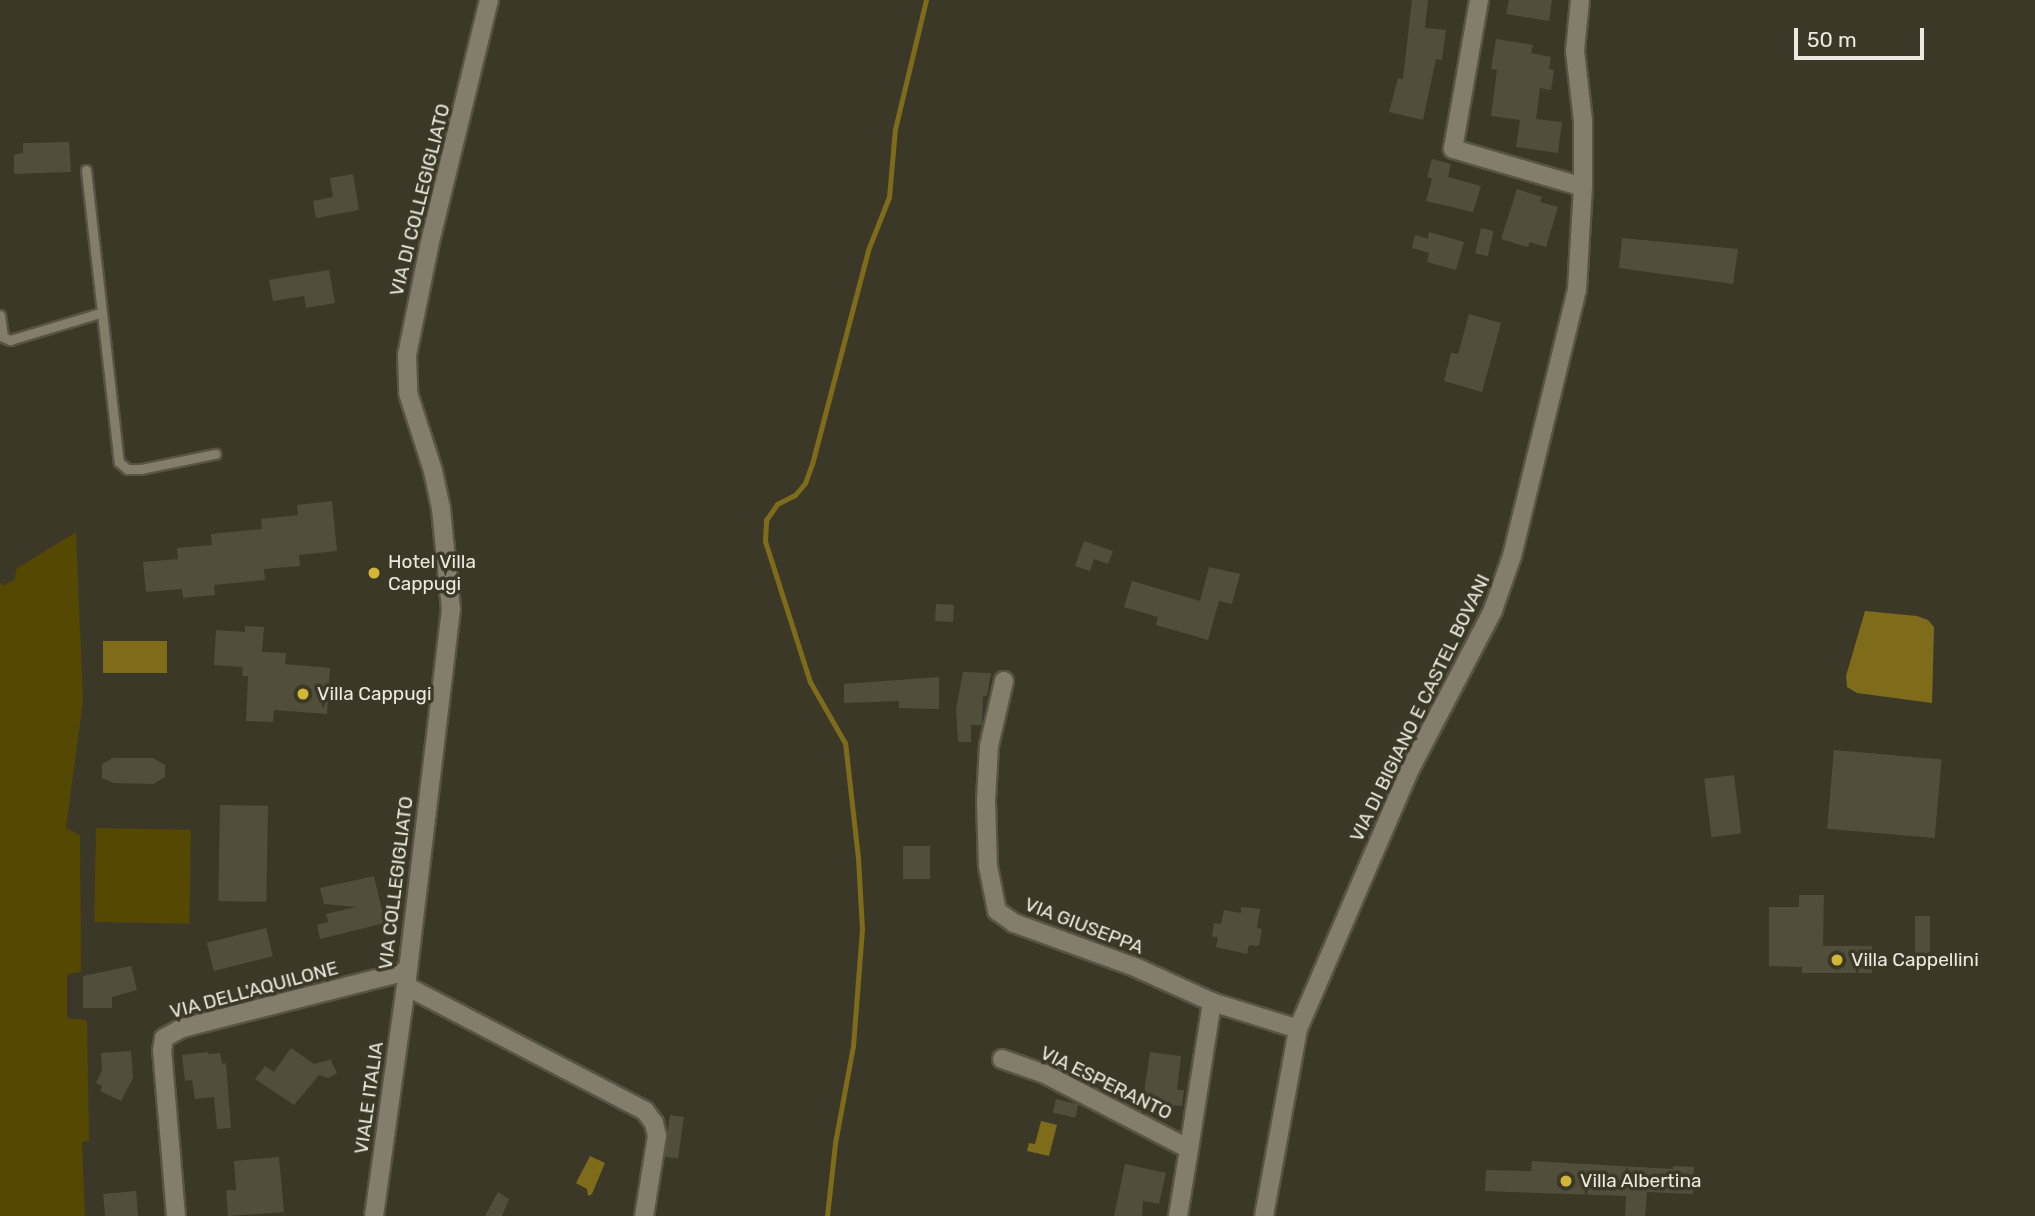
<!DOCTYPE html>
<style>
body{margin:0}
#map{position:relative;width:2035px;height:1216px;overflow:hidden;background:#3c3827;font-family:Rubik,sans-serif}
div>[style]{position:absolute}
.green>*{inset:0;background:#554802;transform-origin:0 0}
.water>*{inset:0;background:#7e6c1b;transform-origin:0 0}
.stream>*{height:5px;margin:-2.5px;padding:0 2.5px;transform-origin:2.5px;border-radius:2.5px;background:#7e6c1b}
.building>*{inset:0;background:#524e3c;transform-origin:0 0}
.roads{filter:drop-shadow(2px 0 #575445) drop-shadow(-2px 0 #575445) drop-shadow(0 2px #575445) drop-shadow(0 -2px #575445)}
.lane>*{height:9px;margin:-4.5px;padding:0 4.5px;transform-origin:4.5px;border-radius:4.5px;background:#827e6b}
.street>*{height:18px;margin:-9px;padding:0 9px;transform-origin:9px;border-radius:9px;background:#827e6b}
.secondary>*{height:18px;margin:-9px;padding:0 9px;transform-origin:9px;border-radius:9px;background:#827e6b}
.dots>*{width:19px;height:19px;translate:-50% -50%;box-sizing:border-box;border:4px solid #3c3827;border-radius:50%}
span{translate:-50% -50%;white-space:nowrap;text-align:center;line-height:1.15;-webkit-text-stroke:7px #3c3827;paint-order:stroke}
.street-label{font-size:19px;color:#eceadf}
.poi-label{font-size:19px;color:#eceadf}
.left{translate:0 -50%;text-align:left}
.scale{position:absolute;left:1794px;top:28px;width:130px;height:32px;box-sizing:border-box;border:4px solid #eceadf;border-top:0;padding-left:9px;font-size:21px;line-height:24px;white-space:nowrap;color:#eceadf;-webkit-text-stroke:5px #3c3827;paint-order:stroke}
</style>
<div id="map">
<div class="green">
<i style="clip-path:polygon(76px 532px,83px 701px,66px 828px,80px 835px,81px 972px,67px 974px,67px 1018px,87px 1020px,89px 1141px,82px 1142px,85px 1216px,0 1216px,0 582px,2px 586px,15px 579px,16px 569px)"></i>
<i style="left:96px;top:828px;width:95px;height:94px;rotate:1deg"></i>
</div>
<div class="water">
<i style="clip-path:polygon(1865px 611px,1917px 616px,1928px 620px,1934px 627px,1932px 703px,1857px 693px,1847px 687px,1846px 676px)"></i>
<i style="left:103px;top:641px;width:64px;height:32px"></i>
<i style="clip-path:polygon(1041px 1121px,1057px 1125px,1049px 1156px,1027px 1151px,1029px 1143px,1035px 1144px)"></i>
<i style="clip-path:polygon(590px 1156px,605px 1163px,592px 1194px,588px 1196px,587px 1189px,576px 1183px)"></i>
</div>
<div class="stream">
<i style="left:827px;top:1216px;width:73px;rotate:-83.7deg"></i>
<i style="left:835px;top:1143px;width:99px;rotate:-79.5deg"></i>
<i style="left:853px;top:1046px;width:117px;rotate:-85.6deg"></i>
<i style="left:862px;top:929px;width:71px;rotate:-93.2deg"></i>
<i style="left:858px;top:858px;width:116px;rotate:-96.4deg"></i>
<i style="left:845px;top:743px;width:70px;rotate:-119.8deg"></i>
<i style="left:810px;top:682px;width:148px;rotate:-107.7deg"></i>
<i style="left:765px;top:541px;width:21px;rotate:-87deg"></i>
<i style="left:766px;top:520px;width:19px;rotate:-55deg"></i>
<i style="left:777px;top:504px;width:20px;rotate:-27deg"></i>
<i style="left:795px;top:495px;width:16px;rotate:-50deg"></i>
<i style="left:805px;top:483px;width:20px;rotate:-70deg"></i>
<i style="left:812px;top:464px;width:221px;rotate:-75.3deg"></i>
<i style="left:868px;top:250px;width:57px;rotate:-68.4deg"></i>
<i style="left:889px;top:197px;width:68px;rotate:-85deg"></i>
<i style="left:895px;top:129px;width:133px;rotate:-76.5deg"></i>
</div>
<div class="building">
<i style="clip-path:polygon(1412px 0,1428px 0,1425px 28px,1446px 30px,1442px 60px,1436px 59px,1423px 120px,1389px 112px,1398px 78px,1403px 79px)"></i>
<i style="clip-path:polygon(1509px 0,1552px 0,1549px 21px,1506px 14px)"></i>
<i style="clip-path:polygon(1496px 39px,1533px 45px,1531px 53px,1551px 57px,1549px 69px,1554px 70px,1551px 90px,1540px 88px,1536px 119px,1562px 122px,1558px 153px,1516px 147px,1520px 120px,1491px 116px,1497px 70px,1491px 69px)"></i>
<i style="clip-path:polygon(69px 142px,71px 172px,14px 174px,14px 155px,23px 153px,23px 143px)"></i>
<i style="clip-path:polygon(1432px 159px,1451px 164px,1448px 177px,1481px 186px,1473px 212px,1426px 201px,1432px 179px,1427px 177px)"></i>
<i style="clip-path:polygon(353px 174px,359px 210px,316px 218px,313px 201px,333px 197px,330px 178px)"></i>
<i style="clip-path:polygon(1517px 189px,1542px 197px,1540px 202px,1558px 207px,1546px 247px,1530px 242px,1528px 247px,1501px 239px)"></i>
<i style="left:1481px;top:228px;width:13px;height:26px;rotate:13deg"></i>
<i style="clip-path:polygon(1429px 232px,1464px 242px,1456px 270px,1427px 262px,1429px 253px,1412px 248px,1415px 235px,1428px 239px)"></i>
<i style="clip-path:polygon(1622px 238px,1738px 249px,1733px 284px,1619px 268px)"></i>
<i style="clip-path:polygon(329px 270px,335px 303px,306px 308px,304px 296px,273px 301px,269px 280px)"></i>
<i style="clip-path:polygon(1469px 314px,1501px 323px,1482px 392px,1444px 381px,1451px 353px,1458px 354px)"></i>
<i style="clip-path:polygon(332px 501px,337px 551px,299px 555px,300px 566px,264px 569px,265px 580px,214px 585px,215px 595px,183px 598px,182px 589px,146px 592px,143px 562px,178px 559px,177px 548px,212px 545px,211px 534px,262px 529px,261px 519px,298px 515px,297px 505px)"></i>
<i style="clip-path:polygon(1084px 541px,1113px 551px,1108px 564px,1094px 559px,1090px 571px,1075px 566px)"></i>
<i style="clip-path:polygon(1209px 567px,1240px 574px,1232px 604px,1219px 601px,1208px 640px,1156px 625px,1158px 617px,1124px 607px,1132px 581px,1200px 601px)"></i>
<i style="left:936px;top:604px;width:18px;height:17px;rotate:3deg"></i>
<i style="clip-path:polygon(245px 626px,264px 627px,262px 652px,286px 653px,285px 664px,330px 668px,327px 714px,274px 710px,273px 722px,246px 721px,248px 676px,242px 676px,243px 667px,214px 665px,216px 630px,245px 632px)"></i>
<i style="clip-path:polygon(963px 672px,991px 673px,987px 696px,983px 696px,982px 725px,971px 725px,971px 742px,958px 742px,956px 709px)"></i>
<i style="clip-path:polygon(939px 677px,939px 709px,899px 708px,899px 701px,844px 703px,844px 684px)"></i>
<i style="left:1834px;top:750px;width:108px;height:79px;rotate:5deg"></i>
<i style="clip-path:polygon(113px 758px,153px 758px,165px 765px,165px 777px,153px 784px,114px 783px,102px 778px,102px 764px)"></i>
<i style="left:1734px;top:775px;width:59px;height:30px;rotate:83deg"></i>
<i style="left:220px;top:805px;width:48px;height:96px;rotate:1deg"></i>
<i style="left:903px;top:846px;width:27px;height:33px"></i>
<i style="clip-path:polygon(374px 876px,385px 923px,320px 939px,317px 925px,328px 922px,326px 914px,356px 907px,324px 904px,320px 888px)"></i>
<i style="clip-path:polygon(1799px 895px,1824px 895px,1823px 946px,1872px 946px,1872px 973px,1802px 973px,1802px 967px,1769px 966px,1769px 907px,1799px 907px)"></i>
<i style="clip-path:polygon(1241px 907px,1260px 909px,1257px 928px,1262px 929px,1259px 946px,1249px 945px,1247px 954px,1216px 947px,1218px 938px,1212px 936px,1214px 923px,1221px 924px,1224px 910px,1241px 913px)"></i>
<i style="left:1915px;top:916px;width:15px;height:45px"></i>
<i style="left:266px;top:928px;width:29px;height:61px;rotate:76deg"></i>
<i style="clip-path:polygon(131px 966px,137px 990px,112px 997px,112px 1008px,83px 1008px,83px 976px)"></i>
<i style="clip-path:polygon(291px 1048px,314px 1064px,333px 1059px,331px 1061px,337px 1073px,328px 1078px,319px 1075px,294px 1105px,255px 1079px,265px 1066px,274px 1072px)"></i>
<i style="clip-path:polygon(131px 1051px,133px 1078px,121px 1101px,100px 1091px,102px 1086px,96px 1083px,102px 1070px,101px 1053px)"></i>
<i style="clip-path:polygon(208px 1052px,208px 1054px,220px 1053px,222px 1064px,226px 1063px,231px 1128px,217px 1129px,214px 1097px,195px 1099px,192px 1080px,185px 1081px,182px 1055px)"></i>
<i style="clip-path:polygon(1150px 1052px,1181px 1056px,1177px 1090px,1184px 1090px,1182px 1106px,1174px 1105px,1173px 1111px,1151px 1108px,1152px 1100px,1143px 1099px)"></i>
<i style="left:1056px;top:1099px;width:23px;height:14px;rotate:13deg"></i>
<i style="left:670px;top:1115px;width:14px;height:42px;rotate:8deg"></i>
<i style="clip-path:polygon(279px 1157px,284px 1212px,228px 1216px,226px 1190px,236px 1190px,234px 1161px)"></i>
<i style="clip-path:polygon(1532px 1161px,1673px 1169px,1673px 1166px,1694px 1167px,1693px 1194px,1647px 1192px,1645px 1216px,1625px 1216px,1626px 1196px,1485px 1191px,1486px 1170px,1531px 1171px)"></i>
<i style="clip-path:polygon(1125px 1164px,1166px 1173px,1159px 1204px,1143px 1201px,1142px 1216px,1114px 1216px)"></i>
<i style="left:136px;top:1191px;width:25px;height:33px;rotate:85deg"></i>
<i style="clip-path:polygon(498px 1192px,509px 1199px,502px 1216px,485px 1216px)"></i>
</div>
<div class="roads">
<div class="lane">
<i style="left:86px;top:170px;width:294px;rotate:83.6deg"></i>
<i style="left:119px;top:462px;width:11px;rotate:41deg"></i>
<i style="left:127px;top:469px;width:14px"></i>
<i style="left:141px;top:469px;width:76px;rotate:-11.5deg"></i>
<i style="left:0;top:315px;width:22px;rotate:82deg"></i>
<i style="left:3px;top:337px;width:8px;rotate:23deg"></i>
<i style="left:10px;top:340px;width:94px;rotate:-16.7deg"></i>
</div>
<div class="street">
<i style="left:489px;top:0;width:254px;rotate:103.7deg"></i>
<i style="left:429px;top:247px;width:110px;rotate:101.5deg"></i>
<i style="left:407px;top:355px;width:38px;rotate:88deg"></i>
<i style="left:408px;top:393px;width:82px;rotate:72.2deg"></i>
<i style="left:433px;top:471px;width:39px;rotate:78deg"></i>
<i style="left:441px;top:509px;width:100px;rotate:84.3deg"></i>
<i style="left:451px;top:609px;width:380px;rotate:96.8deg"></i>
<i style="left:406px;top:986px;width:270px;rotate:27.6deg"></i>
<i style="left:645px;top:1111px;width:15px;rotate:53deg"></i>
<i style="left:654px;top:1123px;width:13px;rotate:77deg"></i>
<i style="left:657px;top:1136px;width:81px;rotate:99.2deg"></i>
<i style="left:1479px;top:0;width:151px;rotate:99.9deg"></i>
<i style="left:1453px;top:149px;width:135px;rotate:16.3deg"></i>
<i style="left:1004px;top:681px;width:67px;rotate:103deg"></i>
<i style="left:989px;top:746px;width:54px;rotate:93.2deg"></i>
<i style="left:986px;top:800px;width:66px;rotate:88.3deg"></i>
<i style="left:988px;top:866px;width:46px;rotate:78.7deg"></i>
<i style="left:997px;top:911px;width:21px;rotate:35deg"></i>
<i style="left:1014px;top:923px;width:129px;rotate:20deg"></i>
<i style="left:1135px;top:967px;width:85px;rotate:24.4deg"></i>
<i style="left:1212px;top:1002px;width:90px;rotate:17.4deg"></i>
<i style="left:1002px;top:1059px;width:46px;rotate:19.2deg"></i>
<i style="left:1045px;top:1074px;width:162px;rotate:27.5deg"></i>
<i style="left:1189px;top:1149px;width:149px;rotate:-81.1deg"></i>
<i style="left:176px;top:1216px;width:166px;rotate:-94.8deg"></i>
<i style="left:162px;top:1051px;width:13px;rotate:-81deg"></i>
<i style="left:164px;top:1038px;width:21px;rotate:-29deg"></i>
<i style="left:182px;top:1028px;width:232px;rotate:-14.2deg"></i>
<i style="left:1178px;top:1216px;width:68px;rotate:-80.7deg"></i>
<i style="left:1264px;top:1216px;width:190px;rotate:-79.7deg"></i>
<i style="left:1298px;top:1029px;width:281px;rotate:-66.7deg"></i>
<i style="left:1409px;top:771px;width:182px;rotate:-62.4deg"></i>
<i style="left:1493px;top:610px;width:57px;rotate:-70.6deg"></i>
<i style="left:1512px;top:556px;width:274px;rotate:-76.3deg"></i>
<i style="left:1577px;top:290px;width:103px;rotate:-86.7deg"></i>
<i style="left:1583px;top:187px;width:66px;rotate:-90deg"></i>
<i style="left:1583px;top:121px;width:70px;rotate:-96.5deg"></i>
<i style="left:1575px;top:51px;width:51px;rotate:-84.4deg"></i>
</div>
<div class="secondary">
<i style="left:374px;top:1216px;width:232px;rotate:-82.1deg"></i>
</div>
</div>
<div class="dots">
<i style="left:374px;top:573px;background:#d3b635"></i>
<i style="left:303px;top:694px;background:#d3b635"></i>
<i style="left:1837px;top:960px;background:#d3b635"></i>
<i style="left:1566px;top:1181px;background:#d3b635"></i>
</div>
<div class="street-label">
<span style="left:420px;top:200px;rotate:-76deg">VIA DI COLLEGIGLIATO</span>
<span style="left:1420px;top:708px;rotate:-64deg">VIA DI BIGIANO E CASTEL BOVANI</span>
<span style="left:396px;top:883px;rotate:-83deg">VIA COLLEGIGLIATO</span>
<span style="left:1084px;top:926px;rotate:21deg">VIA GIUSEPPA</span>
<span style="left:254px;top:990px;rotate:-15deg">VIA DELL'AQUILONE</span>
<span style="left:1106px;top:1083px;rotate:26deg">VIA ESPERANTO</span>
<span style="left:369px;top:1098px;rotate:-82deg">VIALE ITALIA</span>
</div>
<div class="poi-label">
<span class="left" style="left:388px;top:573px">Hotel Villa<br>Cappugi</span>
<span class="left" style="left:317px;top:694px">Villa Cappugi</span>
<span class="left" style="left:1851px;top:960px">Villa Cappellini</span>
<span class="left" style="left:1580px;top:1181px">Villa Albertina</span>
</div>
<div class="scale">50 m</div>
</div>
